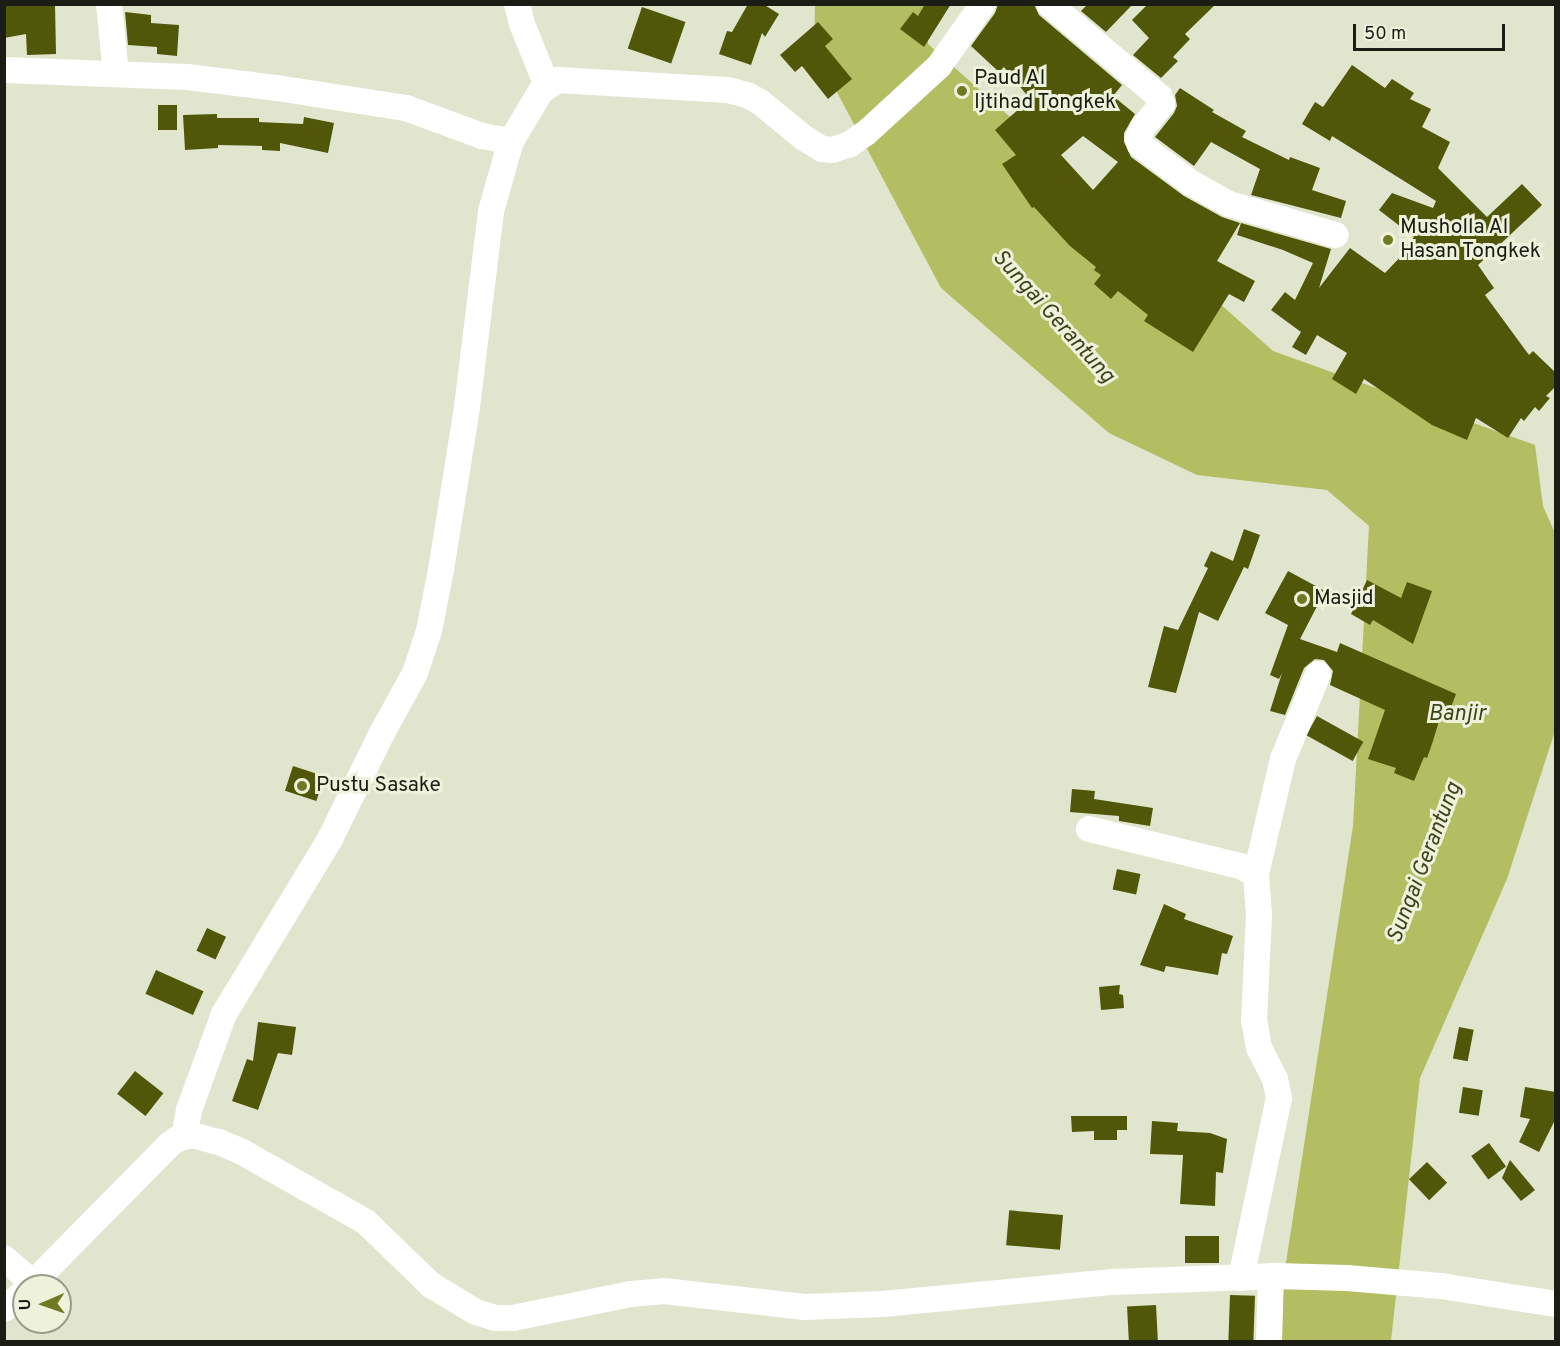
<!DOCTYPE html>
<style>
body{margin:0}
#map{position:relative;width:1560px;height:1346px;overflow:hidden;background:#e1e5ce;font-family:Overpass,sans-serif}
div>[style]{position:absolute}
.water>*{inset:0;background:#b2be61}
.building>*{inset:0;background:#505708;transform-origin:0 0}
.minor>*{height:26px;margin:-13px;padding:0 13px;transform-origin:13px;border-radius:13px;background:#fff}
.dots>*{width:16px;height:16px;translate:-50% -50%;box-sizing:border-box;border:3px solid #eef2db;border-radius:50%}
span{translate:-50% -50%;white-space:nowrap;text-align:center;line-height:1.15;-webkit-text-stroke:6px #eef2db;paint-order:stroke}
.poi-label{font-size:21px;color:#1b1c14}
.left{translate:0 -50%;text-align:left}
.water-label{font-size:22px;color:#3e431b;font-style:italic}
.frame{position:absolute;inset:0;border:6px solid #1b1c14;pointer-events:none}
.north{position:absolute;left:12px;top:1274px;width:60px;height:60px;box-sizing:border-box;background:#eef2db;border:2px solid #9a9c8b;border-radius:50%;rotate:268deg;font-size:16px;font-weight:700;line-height:24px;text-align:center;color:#1b1c14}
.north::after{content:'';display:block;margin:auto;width:21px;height:27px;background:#707823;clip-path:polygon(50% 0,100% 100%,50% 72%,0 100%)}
.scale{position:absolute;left:1353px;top:24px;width:152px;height:27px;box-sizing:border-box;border:3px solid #1b1c14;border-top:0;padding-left:8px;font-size:18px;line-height:21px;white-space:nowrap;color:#1b1c14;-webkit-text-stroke:4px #eef2db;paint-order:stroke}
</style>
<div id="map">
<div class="water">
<i style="clip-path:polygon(815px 5px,928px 5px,928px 44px,1273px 351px,1535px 445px,1543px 506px,1555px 533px,1555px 731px,1507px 879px,1420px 1078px,1391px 1341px,1274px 1341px,1353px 826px,1369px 526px,1327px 490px,1197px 475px,1109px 433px,941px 288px,814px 49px)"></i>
</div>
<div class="building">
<i style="clip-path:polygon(4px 4px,55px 4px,56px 54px,27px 55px,26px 34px,4px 38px)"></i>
<i style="clip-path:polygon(748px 4px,763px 4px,779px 14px,765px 37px,762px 33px,751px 65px,719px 54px,727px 31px,732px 32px)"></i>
<i style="clip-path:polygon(925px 4px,951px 4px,924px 47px,900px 29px,913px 12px,918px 16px)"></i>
<i style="clip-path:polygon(evenodd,998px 4px,1034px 4px,1039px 15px,1122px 85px,1113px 96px,1135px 114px,1124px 133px,1124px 142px,1131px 157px,1184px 196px,1222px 217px,1240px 223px,1217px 261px,1255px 281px,1244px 302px,1229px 294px,1193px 352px,1144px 321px,1148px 315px,1118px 291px,1111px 299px,1094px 284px,1101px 275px,1094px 270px,1096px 267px,1070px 246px,1034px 207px,1032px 208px,1002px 164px,1016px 155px,995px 130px,1030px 99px,1004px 67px,999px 72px,971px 46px,995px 13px,998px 4px,1083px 136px,1118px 162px,1093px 190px,1061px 155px,1083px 136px)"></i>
<i style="clip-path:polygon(1088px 4px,1133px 4px,1106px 32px,1081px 11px)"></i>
<i style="clip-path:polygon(1148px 4px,1216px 4px,1185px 34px,1190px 39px,1173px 57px,1178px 61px,1161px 78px,1133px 55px,1149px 38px,1132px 20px)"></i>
<i style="left:642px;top:7px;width:46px;height:44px;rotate:19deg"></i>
<i style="clip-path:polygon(125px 12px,151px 15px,151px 23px,179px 25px,177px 56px,157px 54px,157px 47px,128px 45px)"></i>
<i style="clip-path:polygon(818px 22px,833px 39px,825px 46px,852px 79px,828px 99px,802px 66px,795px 72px,780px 55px)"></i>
<i style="clip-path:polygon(1352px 65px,1385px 88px,1392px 79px,1414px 93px,1410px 99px,1431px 109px,1422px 127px,1450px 142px,1438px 168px,1487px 217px,1522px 184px,1542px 205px,1478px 265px,1494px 288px,1485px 295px,1529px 355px,1533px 351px,1556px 373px,1556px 386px,1546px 396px,1550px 398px,1539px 411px,1535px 407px,1524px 421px,1521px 418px,1508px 438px,1476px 418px,1467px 440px,1432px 425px,1364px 379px,1356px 394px,1332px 379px,1347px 353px,1317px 335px,1306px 355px,1292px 347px,1301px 332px,1271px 310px,1285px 292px,1295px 300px,1313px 263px,1283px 250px,1237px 235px,1241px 223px,1331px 249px,1319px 288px,1350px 248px,1385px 273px,1405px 252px,1403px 250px,1414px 237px,1379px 210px,1392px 193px,1433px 208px,1436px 201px,1332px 136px,1330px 141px,1302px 124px,1315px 102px,1323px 107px)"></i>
<i style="clip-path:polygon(1180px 88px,1214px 110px,1212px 112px,1246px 131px,1242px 137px,1289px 160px,1290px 157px,1320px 168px,1312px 190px,1346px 201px,1341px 218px,1251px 195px,1260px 169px,1211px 142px,1194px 166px,1155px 137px,1174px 113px,1177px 106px,1175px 95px)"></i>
<i style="left:158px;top:105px;width:19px;height:25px"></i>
<i style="clip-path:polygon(217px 114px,217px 118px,259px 118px,259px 122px,303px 124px,304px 117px,334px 123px,328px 153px,280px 143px,280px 151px,262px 150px,262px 146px,218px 145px,218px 148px,185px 150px,183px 115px)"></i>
<i style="clip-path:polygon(1244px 529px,1260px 535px,1248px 569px,1244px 567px,1218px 621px,1199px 612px,1176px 693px,1148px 687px,1164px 626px,1178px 630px,1208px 568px,1204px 566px,1211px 551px,1233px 561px)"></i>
<i style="clip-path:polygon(1288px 571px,1325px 591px,1300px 639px,1337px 652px,1340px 643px,1456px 694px,1450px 710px,1443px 708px,1432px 744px,1427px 758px,1424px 757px,1414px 781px,1394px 773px,1396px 768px,1368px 759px,1385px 710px,1330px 685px,1333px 671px,1324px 660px,1315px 659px,1304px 668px,1285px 715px,1270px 711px,1282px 673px,1279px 679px,1270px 675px,1288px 625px,1265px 613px)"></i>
<i style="clip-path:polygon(1367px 580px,1401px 598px,1407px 582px,1432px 591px,1413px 644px,1373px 620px,1370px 625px,1351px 614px)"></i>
<i style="left:1317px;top:716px;width:53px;height:22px;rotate:29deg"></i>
<i style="left:293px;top:766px;width:33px;height:26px;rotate:18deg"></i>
<i style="clip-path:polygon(1072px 789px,1095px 791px,1094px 799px,1153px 808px,1150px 826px,1119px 821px,1119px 816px,1070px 812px)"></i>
<i style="left:1117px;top:869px;width:24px;height:21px;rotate:12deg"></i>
<i style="clip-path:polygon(1164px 904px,1186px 914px,1184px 919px,1233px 936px,1227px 954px,1222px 953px,1218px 975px,1166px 966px,1164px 972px,1140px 965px)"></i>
<i style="left:207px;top:928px;width:21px;height:25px;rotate:25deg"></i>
<i style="left:156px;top:970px;width:52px;height:26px;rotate:24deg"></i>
<i style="clip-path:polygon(1120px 985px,1119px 994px,1123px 995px,1124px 1008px,1101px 1010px,1099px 987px)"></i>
<i style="clip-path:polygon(258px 1022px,296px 1027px,292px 1055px,278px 1053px,258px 1110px,232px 1101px,247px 1059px,253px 1061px)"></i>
<i style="left:1459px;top:1027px;width:15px;height:32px;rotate:11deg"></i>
<i style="left:135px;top:1071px;width:36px;height:29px;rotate:38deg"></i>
<i style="left:1463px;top:1087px;width:20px;height:26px;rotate:9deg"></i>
<i style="clip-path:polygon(1525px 1087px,1556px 1092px,1556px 1118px,1539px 1152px,1519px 1142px,1530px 1119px,1520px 1117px)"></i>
<i style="clip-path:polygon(1071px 1116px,1127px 1116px,1127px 1130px,1117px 1130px,1117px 1140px,1094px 1140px,1094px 1131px,1072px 1132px)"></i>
<i style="clip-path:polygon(1152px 1121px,1178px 1123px,1177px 1131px,1210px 1133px,1227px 1139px,1223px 1173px,1216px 1172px,1215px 1206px,1180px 1204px,1183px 1155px,1150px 1154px)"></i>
<i style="left:1489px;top:1143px;width:29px;height:22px;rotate:54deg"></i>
<i style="clip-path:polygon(1510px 1160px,1535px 1190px,1521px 1201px,1502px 1178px)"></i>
<i style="left:1427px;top:1162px;width:29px;height:25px;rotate:46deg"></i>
<i style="left:1063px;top:1215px;width:35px;height:54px;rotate:95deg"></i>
<i style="left:1185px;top:1236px;width:34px;height:27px"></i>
<i style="left:1230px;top:1295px;width:25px;height:46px;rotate:2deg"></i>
<i style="left:1156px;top:1305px;width:36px;height:29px;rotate:87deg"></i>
</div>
<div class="minor">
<i style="left:109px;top:4px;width:70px;rotate:84.3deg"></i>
<i style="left:517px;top:4px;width:21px;rotate:76deg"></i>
<i style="left:522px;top:24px;width:67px;rotate:68deg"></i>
<i style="left:1049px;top:4px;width:145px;rotate:40deg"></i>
<i style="left:1160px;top:97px;width:7px;rotate:74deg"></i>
<i style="left:1162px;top:104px;width:32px;rotate:129deg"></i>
<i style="left:1142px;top:129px;width:10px;rotate:114deg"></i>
<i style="left:1138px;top:138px;width:7px;rotate:74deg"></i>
<i style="left:1140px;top:145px;width:64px;rotate:36.7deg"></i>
<i style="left:1191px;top:183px;width:43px;rotate:28.9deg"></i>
<i style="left:1229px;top:204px;width:111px;rotate:16.2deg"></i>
<i style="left:4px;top:70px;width:183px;rotate:2.2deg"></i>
<i style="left:187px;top:77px;width:91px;rotate:7deg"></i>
<i style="left:277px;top:88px;width:131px;rotate:8.8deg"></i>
<i style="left:406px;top:108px;width:81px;rotate:20.2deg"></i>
<i style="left:482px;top:136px;width:29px;rotate:10deg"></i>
<i style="left:511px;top:141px;width:58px;rotate:-59deg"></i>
<i style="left:541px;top:91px;width:20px;rotate:-33deg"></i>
<i style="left:558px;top:80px;width:170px;rotate:3.4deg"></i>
<i style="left:728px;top:90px;width:20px;rotate:15deg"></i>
<i style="left:747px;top:95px;width:15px;rotate:28deg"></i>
<i style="left:760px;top:102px;width:57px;rotate:39.3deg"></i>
<i style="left:804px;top:138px;width:21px;rotate:31deg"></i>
<i style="left:822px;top:149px;width:10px;rotate:6deg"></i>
<i style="left:832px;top:150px;width:19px;rotate:-18deg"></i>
<i style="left:850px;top:144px;width:19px;rotate:-35deg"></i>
<i style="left:866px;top:133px;width:99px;rotate:-42.5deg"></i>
<i style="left:939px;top:66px;width:76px;rotate:-54.6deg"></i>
<i style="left:1089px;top:829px;width:155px;rotate:13.8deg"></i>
<i style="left:1240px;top:866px;width:18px;rotate:27deg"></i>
<i style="left:184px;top:1136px;width:26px;rotate:-79deg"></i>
<i style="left:189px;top:1110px;width:102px;rotate:-70deg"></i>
<i style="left:224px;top:1014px;width:205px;rotate:-58.8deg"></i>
<i style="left:330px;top:839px;width:118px;rotate:-63.9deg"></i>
<i style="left:382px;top:733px;width:68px;rotate:-61.2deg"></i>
<i style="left:415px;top:673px;width:44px;rotate:-71.6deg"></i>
<i style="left:429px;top:631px;width:62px;rotate:-78.9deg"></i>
<i style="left:441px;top:570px;width:165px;rotate:-80.9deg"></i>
<i style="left:467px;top:407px;width:197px;rotate:-83deg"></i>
<i style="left:491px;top:211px;width:73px;rotate:-74.1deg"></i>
<i style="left:4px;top:1258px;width:38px;rotate:41deg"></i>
<i style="left:1241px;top:1278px;width:184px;rotate:-78.1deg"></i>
<i style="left:1279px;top:1098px;width:19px;rotate:-102deg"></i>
<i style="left:1275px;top:1079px;width:35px;rotate:-117deg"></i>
<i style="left:1259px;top:1048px;width:27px;rotate:-100deg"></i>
<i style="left:1254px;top:1021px;width:106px;rotate:-87.3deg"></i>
<i style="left:1259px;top:915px;width:41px;rotate:-94.2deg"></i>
<i style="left:1256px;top:874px;width:118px;rotate:-76.8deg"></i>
<i style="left:1283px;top:759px;width:92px;rotate:-67.6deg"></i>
<i style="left:30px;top:1286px;width:198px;rotate:-45.4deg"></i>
<i style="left:169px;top:1145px;width:10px;rotate:-37deg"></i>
<i style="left:177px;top:1139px;width:16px;rotate:-15deg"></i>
<i style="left:192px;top:1135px;width:28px;rotate:15deg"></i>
<i style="left:219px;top:1142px;width:25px;rotate:23deg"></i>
<i style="left:242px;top:1152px;width:142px;rotate:29.4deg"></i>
<i style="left:366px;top:1222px;width:91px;rotate:44.1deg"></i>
<i style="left:431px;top:1285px;width:52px;rotate:31deg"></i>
<i style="left:476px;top:1312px;width:21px;rotate:17deg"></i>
<i style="left:496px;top:1318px;width:17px"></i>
<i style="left:513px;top:1318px;width:120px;rotate:-11.5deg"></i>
<i style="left:631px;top:1294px;width:33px;rotate:-5deg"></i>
<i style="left:664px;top:1291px;width:141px;rotate:6.5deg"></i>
<i style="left:804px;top:1307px;width:79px;rotate:-2.2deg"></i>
<i style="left:883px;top:1304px;width:231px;rotate:-5.5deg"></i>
<i style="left:1113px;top:1282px;width:162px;rotate:-2.1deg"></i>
<i style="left:1275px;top:1276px;width:72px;rotate:1.6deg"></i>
<i style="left:1347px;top:1278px;width:94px;rotate:4.9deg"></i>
<i style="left:1441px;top:1286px;width:116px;rotate:8.9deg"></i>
<i style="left:4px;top:1309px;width:26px;rotate:-40deg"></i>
<i style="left:1269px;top:1342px;width:66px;rotate:-88.3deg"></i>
</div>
<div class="dots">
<i style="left:962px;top:91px;background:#707823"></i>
<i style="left:1388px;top:240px;background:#707823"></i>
<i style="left:1302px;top:599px;background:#707823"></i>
<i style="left:302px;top:786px;background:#707823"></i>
</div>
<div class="poi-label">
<span class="left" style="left:974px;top:91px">Paud Al<br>Ijtihad Tongkek</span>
<span class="left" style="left:1400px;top:240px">Musholla Al<br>Hasan Tongkek</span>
<span class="left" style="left:1314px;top:599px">Masjid</span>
<span class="left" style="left:316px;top:786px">Pustu Sasake</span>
</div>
<div class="water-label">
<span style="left:1053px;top:317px;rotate:48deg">Sungai Gerantung</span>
<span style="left:1457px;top:715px">Banjir</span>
<span style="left:1425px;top:863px;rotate:-69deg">Sungai Gerantung</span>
</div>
<div class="frame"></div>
<div class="north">U</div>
<div class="scale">50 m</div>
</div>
